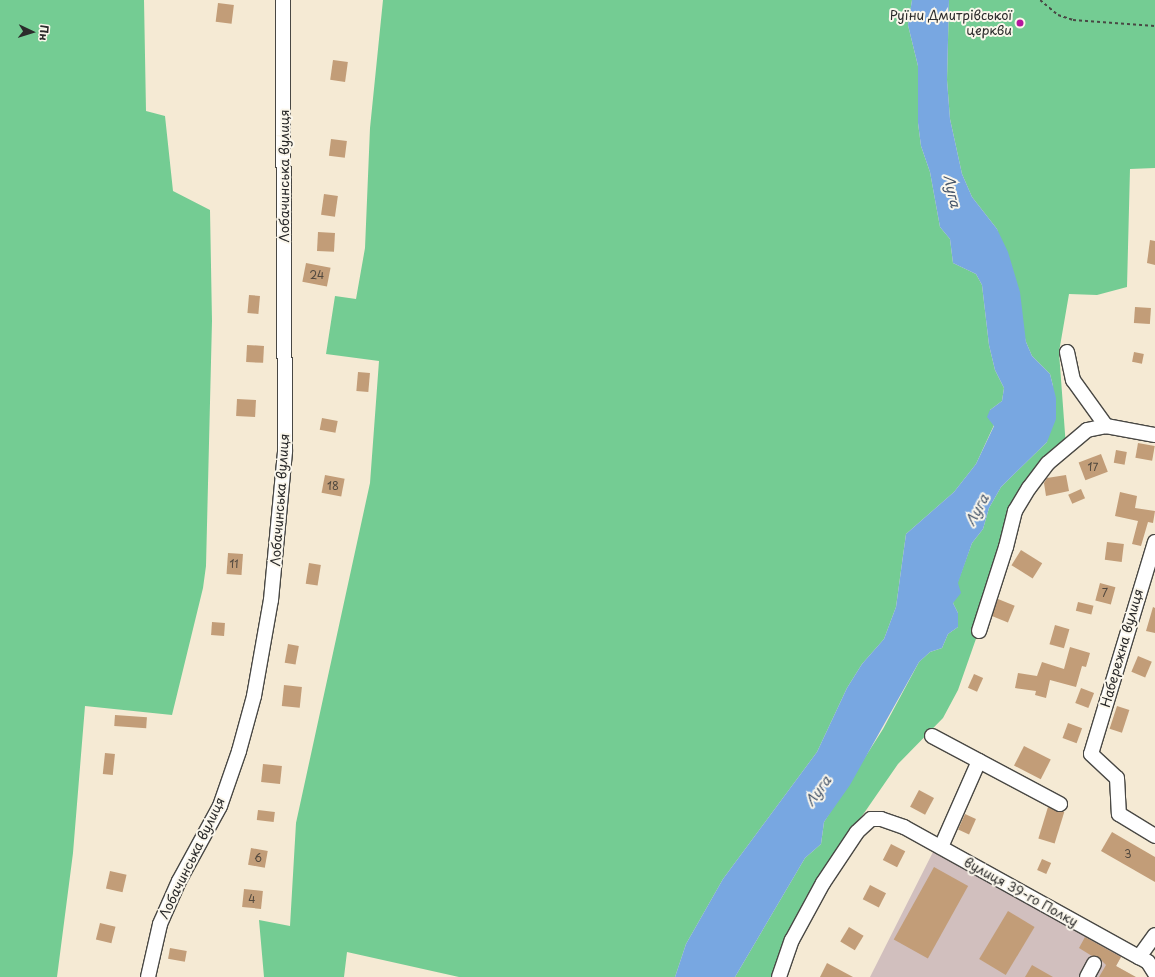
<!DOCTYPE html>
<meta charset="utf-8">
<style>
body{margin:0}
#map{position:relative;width:1155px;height:977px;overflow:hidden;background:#f5ead4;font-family:"Playpen Sans",sans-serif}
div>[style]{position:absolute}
.industrial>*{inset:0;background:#d1bfbe}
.green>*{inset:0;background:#74cc93}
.water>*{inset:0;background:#78a7e1}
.building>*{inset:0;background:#c29d78;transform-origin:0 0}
.path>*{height:2px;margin-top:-1px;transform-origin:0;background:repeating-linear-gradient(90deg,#494844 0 3px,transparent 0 6px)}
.roads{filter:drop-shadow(1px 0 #494844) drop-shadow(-1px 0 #494844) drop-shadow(0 1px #494844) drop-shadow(0 -1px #494844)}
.minor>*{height:14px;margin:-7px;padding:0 7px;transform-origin:7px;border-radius:7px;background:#fff}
.dots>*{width:11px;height:11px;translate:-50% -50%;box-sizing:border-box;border:2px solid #fbf7ec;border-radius:50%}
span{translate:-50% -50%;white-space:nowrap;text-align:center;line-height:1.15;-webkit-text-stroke:4px #fbf7ec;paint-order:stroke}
.number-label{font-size:11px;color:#51483e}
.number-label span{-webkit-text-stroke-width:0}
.poi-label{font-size:13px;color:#2b2b2b}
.right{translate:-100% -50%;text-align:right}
.street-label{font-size:13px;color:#2b2b2b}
.water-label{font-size:14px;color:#46566b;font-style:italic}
.north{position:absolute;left:12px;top:12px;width:40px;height:40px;-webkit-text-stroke:3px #fbf7ec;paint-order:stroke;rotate:94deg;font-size:11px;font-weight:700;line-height:16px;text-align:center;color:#2b2b2b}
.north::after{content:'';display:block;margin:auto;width:14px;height:18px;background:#2b2b2b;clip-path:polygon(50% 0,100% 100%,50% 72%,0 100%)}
</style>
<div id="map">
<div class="industrial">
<i style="clip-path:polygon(933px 852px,1122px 955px,1116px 966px,1130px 974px,1128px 977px,870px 977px)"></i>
</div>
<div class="green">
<i style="clip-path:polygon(0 0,144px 0,146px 111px,165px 116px,173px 191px,210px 210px,212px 321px,206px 566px,203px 588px,172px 715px,85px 706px,73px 853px,57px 977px,0 977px)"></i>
<i style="clip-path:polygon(383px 0,912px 0,908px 25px,918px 66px,918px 123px,921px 146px,930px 172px,940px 227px,950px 239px,953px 263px,976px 274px,982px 285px,989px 345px,995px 370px,1004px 388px,1002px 401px,990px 410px,994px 425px,976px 464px,954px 492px,906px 534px,896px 607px,884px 639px,862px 664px,847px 688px,817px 752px,723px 879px,686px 944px,675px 977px,459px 977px,347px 952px,344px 977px,264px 977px,259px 920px,290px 926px,296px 823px,370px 483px,379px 361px,326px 354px,335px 296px,356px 299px,365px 248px,370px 128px)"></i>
<i style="clip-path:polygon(949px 0,1155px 0,1155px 168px,1130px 169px,1127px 287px,1097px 295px,1069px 294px,1059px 352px,1066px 447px,1029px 488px,958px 690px,943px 718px,898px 764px,806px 897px,773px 977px,735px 977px,805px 858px,821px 844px,824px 822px,883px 729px,919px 662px,930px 652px,942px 648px,948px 634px,958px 627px,958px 613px,953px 603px,957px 584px,972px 543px,983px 529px,989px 508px,1001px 487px,1047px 442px,1053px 386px,1050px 374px,1032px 356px,1026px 342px,997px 229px,972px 197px,962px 174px,950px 119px,947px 80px)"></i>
</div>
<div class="water">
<i style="clip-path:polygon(912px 0,949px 0,947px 80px,950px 119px,962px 174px,972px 197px,997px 229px,1008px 252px,1020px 292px,1026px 342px,1032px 356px,1050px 374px,1056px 398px,1056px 419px,1047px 442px,1001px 487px,989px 508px,983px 529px,972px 543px,958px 583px,961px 593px,953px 603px,958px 613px,958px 627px,948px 634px,942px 648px,930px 652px,919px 662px,850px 785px,824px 822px,821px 844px,805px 858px,735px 977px,675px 977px,686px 944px,723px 879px,817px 752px,847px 688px,862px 664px,884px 639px,896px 607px,906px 534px,954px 492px,976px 464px,994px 426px,987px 417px,990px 410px,1002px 401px,1004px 388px,995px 370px,989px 345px,982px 285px,976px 274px,953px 263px,950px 239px,940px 227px,930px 172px,921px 146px,918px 123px,918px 66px,908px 25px)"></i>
</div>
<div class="building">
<i style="left:218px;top:3px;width:16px;height:19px;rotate:7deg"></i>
<i style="left:333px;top:60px;width:15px;height:20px;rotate:8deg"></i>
<i style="left:331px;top:139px;width:16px;height:17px;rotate:7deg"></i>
<i style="left:324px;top:194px;width:14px;height:21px;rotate:8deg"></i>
<i style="left:318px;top:232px;width:17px;height:19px;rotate:3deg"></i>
<i style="clip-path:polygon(1150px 240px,1155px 241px,1155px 265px,1147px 263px)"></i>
<i style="left:306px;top:263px;width:25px;height:19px;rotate:11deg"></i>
<i style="left:249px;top:295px;width:11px;height:18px;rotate:5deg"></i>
<i style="left:1135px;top:307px;width:16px;height:16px;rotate:4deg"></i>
<i style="left:247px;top:345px;width:17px;height:17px;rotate:3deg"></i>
<i style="left:1134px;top:352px;width:10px;height:10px;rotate:11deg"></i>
<i style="left:358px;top:372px;width:12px;height:19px;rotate:5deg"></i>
<i style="left:237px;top:399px;width:19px;height:17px;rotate:3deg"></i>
<i style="left:322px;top:418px;width:16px;height:12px;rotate:11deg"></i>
<i style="left:1138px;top:443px;width:17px;height:15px;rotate:10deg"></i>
<i style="left:1116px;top:450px;width:11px;height:13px;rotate:10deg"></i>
<i style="left:1101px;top:454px;width:19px;height:24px;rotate:69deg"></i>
<i style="left:325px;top:475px;width:20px;height:18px;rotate:11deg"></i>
<i style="clip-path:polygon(1066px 475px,1069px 491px,1046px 496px,1044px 483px,1047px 478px)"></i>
<i style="left:1081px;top:489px;width:10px;height:14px;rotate:66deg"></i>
<i style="clip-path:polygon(1120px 492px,1137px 496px,1135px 508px,1155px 511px,1153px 523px,1148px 522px,1141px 546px,1132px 544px,1138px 521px,1115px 516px)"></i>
<i style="left:1107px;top:542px;width:17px;height:18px;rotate:7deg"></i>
<i style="left:1021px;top:550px;width:25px;height:18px;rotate:32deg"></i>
<i style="left:228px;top:553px;width:15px;height:21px;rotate:4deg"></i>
<i style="left:309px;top:563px;width:12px;height:21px;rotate:9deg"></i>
<i style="left:1100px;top:583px;width:16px;height:18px;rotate:15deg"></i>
<i style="left:998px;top:599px;width:18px;height:18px;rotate:22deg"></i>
<i style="left:1078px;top:602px;width:16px;height:9px;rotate:14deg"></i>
<i style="clip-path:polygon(1153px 607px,1155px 608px,1155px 633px,1146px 631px)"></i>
<i style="left:212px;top:622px;width:13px;height:13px;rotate:4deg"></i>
<i style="left:1055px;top:625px;width:15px;height:20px;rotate:16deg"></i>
<i style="left:288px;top:644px;width:11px;height:19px;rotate:10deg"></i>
<i style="clip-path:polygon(1070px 647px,1090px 653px,1086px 667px,1082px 666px,1076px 687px,1050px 680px,1046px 698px,1035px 695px,1036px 691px,1015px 688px,1018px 673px,1037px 676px,1042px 662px,1064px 669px)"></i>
<i style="left:1138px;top:656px;width:15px;height:17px;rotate:23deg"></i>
<i style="left:974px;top:674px;width:10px;height:15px;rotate:24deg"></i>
<i style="left:284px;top:685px;width:18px;height:21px;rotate:6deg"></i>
<i style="left:1081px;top:688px;width:14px;height:16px;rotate:21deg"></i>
<i style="left:1117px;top:706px;width:13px;height:24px;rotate:18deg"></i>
<i style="left:115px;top:715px;width:32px;height:11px;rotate:4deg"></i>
<i style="left:1068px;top:723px;width:15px;height:16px;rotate:20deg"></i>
<i style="left:1024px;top:746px;width:30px;height:22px;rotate:27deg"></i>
<i style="left:105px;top:753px;width:10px;height:21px;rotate:6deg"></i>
<i style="left:263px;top:764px;width:19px;height:18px;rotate:6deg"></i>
<i style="left:919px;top:790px;width:17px;height:19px;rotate:28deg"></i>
<i style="left:1048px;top:807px;width:17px;height:33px;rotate:17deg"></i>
<i style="left:258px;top:810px;width:17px;height:10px;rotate:7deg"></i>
<i style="left:965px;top:814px;width:12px;height:17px;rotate:24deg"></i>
<i style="clip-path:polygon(1112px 832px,1155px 857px,1155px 882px,1101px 851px)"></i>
<i style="left:891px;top:844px;width:16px;height:18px;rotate:27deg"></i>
<i style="left:251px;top:848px;width:17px;height:17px;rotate:10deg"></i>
<i style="left:1042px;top:859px;width:10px;height:12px;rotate:24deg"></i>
<i style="left:934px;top:867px;width:39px;height:83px;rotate:29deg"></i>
<i style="left:110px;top:871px;width:17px;height:18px;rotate:13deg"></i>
<i style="left:870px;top:885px;width:18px;height:16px;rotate:27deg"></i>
<i style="left:244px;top:889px;width:19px;height:18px;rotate:6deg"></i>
<i style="left:1008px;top:911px;width:31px;height:56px;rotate:31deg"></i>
<i style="left:100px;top:923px;width:16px;height:17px;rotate:14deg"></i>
<i style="left:849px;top:927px;width:17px;height:17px;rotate:31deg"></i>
<i style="clip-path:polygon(1085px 937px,1121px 957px,1116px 966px,1136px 977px,1099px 977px,1106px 965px,1098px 957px,1092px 956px,1079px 948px)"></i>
<i style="left:170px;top:948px;width:17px;height:11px;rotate:10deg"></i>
<i style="clip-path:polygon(827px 963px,853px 977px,820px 977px)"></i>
<i style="clip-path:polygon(1032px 965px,1053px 977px,1025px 977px)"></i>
</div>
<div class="path">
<i style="left:1040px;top:0;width:23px;rotate:40deg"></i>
<i style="left:1058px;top:15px;width:16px;rotate:18deg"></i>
<i style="left:1073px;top:20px;width:82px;rotate:4.2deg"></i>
</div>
<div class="roads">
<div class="minor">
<i style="left:1067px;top:352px;width:29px;rotate:78deg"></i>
<i style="left:1073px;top:380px;width:57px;rotate:54.3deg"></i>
<i style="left:1155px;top:542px;width:221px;rotate:106.8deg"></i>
<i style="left:1091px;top:754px;width:35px;rotate:43deg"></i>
<i style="left:1117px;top:778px;width:36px;rotate:87deg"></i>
<i style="left:1119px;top:814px;width:42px;rotate:31.4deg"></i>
<i style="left:979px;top:631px;width:88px;rotate:-72.2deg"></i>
<i style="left:1006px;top:547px;width:37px;rotate:-76deg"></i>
<i style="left:1015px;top:511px;width:27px;rotate:-59deg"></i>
<i style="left:1029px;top:488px;width:31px;rotate:-53deg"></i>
<i style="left:1048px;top:463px;width:51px;rotate:-40.2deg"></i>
<i style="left:1087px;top:430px;width:19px;rotate:-12deg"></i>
<i style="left:1106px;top:426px;width:50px;rotate:10.4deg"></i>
<i style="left:932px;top:736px;width:145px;rotate:28deg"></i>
<i style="left:941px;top:847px;width:94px;rotate:-66.2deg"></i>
<i style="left:1139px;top:957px;width:27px;rotate:-54deg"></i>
<i style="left:148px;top:977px;width:54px;rotate:-77.2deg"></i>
<i style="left:160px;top:924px;width:47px;rotate:-66.2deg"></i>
<i style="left:179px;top:881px;width:85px;rotate:-61.3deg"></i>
<i style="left:220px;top:806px;width:58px;rotate:-70.9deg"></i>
<i style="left:239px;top:751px;width:57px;rotate:-74.7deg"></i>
<i style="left:254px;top:696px;width:97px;rotate:-80deg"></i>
<i style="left:271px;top:600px;width:150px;rotate:-84.6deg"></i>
<i style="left:285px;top:451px;width:451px;rotate:-90.3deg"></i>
<i style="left:779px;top:977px;width:39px;rotate:-71deg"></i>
<i style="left:792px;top:940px;width:65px;rotate:-61.5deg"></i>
<i style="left:823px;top:883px;width:61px;rotate:-56.3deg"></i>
<i style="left:857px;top:832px;width:19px;rotate:-43deg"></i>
<i style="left:871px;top:819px;width:10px"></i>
<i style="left:881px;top:819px;width:24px;rotate:19deg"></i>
<i style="left:904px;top:827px;width:269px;rotate:29deg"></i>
<i style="left:1139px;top:957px;width:10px;rotate:29deg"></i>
<i style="left:1148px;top:962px;width:13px;rotate:58deg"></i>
<i style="left:1087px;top:977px;width:15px;rotate:-62deg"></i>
</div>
</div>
<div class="dots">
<i style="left:1020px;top:23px;background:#b5179e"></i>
</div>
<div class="number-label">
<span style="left:317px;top:275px">24</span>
<span style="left:1093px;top:467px">17</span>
<span style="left:333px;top:486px">18</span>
<span style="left:234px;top:564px">11</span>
<span style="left:1105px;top:593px">7</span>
<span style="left:1128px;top:854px">3</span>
<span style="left:258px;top:858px">6</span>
<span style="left:252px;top:899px">4</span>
</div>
<div class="poi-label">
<span class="right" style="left:1012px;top:23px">Руїни Дмитрівської<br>церкви</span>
</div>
<div class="street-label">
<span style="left:284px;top:176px;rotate:-90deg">Лобачинська вулиця</span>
<span style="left:280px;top:500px;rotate:-86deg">Лобачинська вулиця</span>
<span style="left:1122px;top:648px;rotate:-74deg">Набережна вулиця</span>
<span style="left:192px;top:858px;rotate:-64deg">Лобачинська вулиця</span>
<span style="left:1021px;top:892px;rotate:29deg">вулиця 39-го Полку</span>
</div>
<div class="water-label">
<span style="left:952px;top:191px;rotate:77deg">Луга</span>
<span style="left:977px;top:510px;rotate:-62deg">Луга</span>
<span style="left:818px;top:791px;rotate:-54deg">Луга</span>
</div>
<div class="north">Пн</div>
</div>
